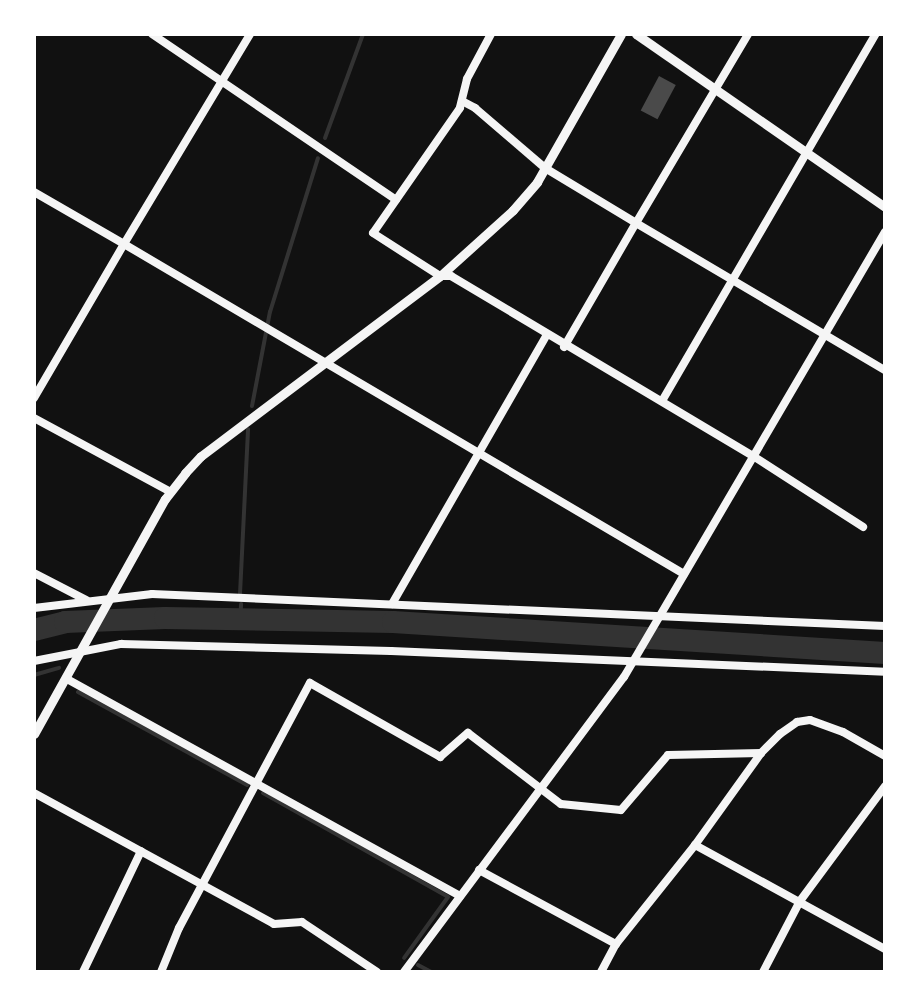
<!DOCTYPE html>
<style>
body{margin:0}
#map{position:relative;width:919px;height:1006px;overflow:hidden;background:#111;font-family:"Archivo Narrow",sans-serif}
div>[style]{position:absolute}
.stream>*{height:4px;margin:-2px;padding:0 2px;transform-origin:2px;border-radius:2px;background:#333}
.river>*{height:22px;margin:-11px;padding:0 11px;transform-origin:11px;border-radius:11px;background:#333}
.building>*{inset:0;background:#4a4a4a;transform-origin:0 0}
.minor>*{height:8px;margin:-4px;padding:0 4px;transform-origin:4px;border-radius:4px;background:#f5f5f5}
.tertiary>*{height:9px;margin:-4.5px;padding:0 4.5px;transform-origin:4.5px;border-radius:4.5px;background:#f5f5f5}
span{translate:-50% -50%;white-space:nowrap;text-align:center;line-height:1.15;-webkit-text-stroke:8px #fff;paint-order:stroke}
.frame{position:absolute;inset:0;border:36px solid #fff;pointer-events:none}
</style>
<div id="map">
<div class="stream">
<i style="left:325px;top:138px;width:111px;rotate:-69.9deg"></i>
<i style="left:252px;top:406px;width:96px;rotate:-79.2deg"></i>
<i style="left:270px;top:312px;width:161px;rotate:-72.7deg"></i>
<i style="left:240px;top:594px;width:165px;rotate:-87.2deg"></i>
<i style="left:240px;top:620px;width:16px;rotate:-86deg"></i>
<i style="left:34px;top:675px;width:26px;rotate:-16deg"></i>
<i style="left:78px;top:692px;width:193px;rotate:28.8deg"></i>
<i style="left:263px;top:793px;width:212px;rotate:29.3deg"></i>
<i style="left:448px;top:897px;width:75px;rotate:125.8deg"></i>
<i style="left:418px;top:965px;width:15px;rotate:28deg"></i>
</div>
<div class="river">
<i style="left:34px;top:630px;width:32px;rotate:-14deg"></i>
<i style="left:65px;top:622px;width:100px;rotate:-2.3deg"></i>
<i style="left:165px;top:618px;width:228px;rotate:1deg"></i>
<i style="left:393px;top:622px;width:493px;rotate:3.6deg"></i>
</div>
<div class="building">
<i style="left:659px;top:76px;width:19px;height:39px;rotate:28deg"></i>
</div>
<div class="minor">
<i style="left:152px;top:34px;width:295px;rotate:34.2deg"></i>
<i style="left:491px;top:34px;width:51px;rotate:118.1deg"></i>
<i style="left:467px;top:79px;width:30px;rotate:104deg"></i>
<i style="left:460px;top:108px;width:152px;rotate:124.8deg"></i>
<i style="left:373px;top:233px;width:80px;rotate:32.7deg"></i>
<i style="left:440px;top:276px;width:11px"></i>
<i style="left:451px;top:276px;width:352px;rotate:30.8deg"></i>
<i style="left:753px;top:456px;width:131px;rotate:32.8deg"></i>
<i style="left:462px;top:101px;width:15px;rotate:28deg"></i>
<i style="left:475px;top:108px;width:92px;rotate:40.6deg"></i>
<i style="left:545px;top:168px;width:106px;rotate:31.1deg"></i>
<i style="left:636px;top:223px;width:220px;rotate:-59.3deg"></i>
<i style="left:34px;top:192px;width:104px;rotate:30deg"></i>
<i style="left:124px;top:244px;width:245px;rotate:-59deg"></i>
<i style="left:564px;top:347px;width:143px;rotate:-59.9deg"></i>
<i style="left:636px;top:223px;width:289px;rotate:30.6deg"></i>
<i style="left:34px;top:398px;width:178px;rotate:-59.7deg"></i>
<i style="left:124px;top:244px;width:650px;rotate:30.51deg"></i>
<i style="left:662px;top:401px;width:425px;rotate:-59.8deg"></i>
<i style="left:34px;top:418px;width:156px;rotate:28.4deg"></i>
<i style="left:34px;top:573px;width:59px;rotate:27.4deg"></i>
<i style="left:392px;top:604px;width:309px;rotate:-60.1deg"></i>
<i style="left:34px;top:608px;width:119px;rotate:-6.8deg"></i>
<i style="left:152px;top:594px;width:734px;rotate:2.5deg"></i>
<i style="left:34px;top:661px;width:89px;rotate:-11.1deg"></i>
<i style="left:121px;top:644px;width:270px;rotate:1.5deg"></i>
<i style="left:391px;top:651px;width:494px;rotate:2.4deg"></i>
<i style="left:67px;top:679px;width:449px;rotate:28.9deg"></i>
<i style="left:34px;top:793px;width:273px;rotate:28.6deg"></i>
<i style="left:274px;top:924px;width:28px;rotate:-4deg"></i>
<i style="left:302px;top:922px;width:90px;rotate:33.7deg"></i>
<i style="left:695px;top:845px;width:217px;rotate:28.7deg"></i>
<i style="left:479px;top:870px;width:156px;rotate:28.4deg"></i>
<i style="left:83px;top:972px;width:134px;rotate:-64.4deg"></i>
<i style="left:161px;top:972px;width:48px;rotate:-67.8deg"></i>
<i style="left:179px;top:928px;width:278px;rotate:-61.9deg"></i>
<i style="left:310px;top:683px;width:150px;rotate:29.6deg"></i>
<i style="left:440px;top:757px;width:37px;rotate:-41deg"></i>
<i style="left:468px;top:733px;width:117px;rotate:37.4deg"></i>
<i style="left:561px;top:804px;width:60px;rotate:5.7deg"></i>
<i style="left:621px;top:810px;width:72px;rotate:-49.5deg"></i>
<i style="left:668px;top:755px;width:93px;rotate:-1.2deg"></i>
<i style="left:404px;top:972px;width:368px;rotate:-53.3deg"></i>
<i style="left:624px;top:677px;width:516px;rotate:-59.61deg"></i>
<i style="left:601px;top:972px;width:32px;rotate:-62deg"></i>
<i style="left:616px;top:944px;width:127px;rotate:-51.4deg"></i>
<i style="left:695px;top:845px;width:113px;rotate:-54.3deg"></i>
<i style="left:761px;top:753px;width:27px;rotate:-45deg"></i>
<i style="left:780px;top:734px;width:21px;rotate:-35deg"></i>
<i style="left:797px;top:722px;width:13px;rotate:-9deg"></i>
<i style="left:810px;top:720px;width:35px;rotate:20deg"></i>
<i style="left:843px;top:732px;width:48px;rotate:29.7deg"></i>
<i style="left:763px;top:972px;width:80px;rotate:-62.5deg"></i>
<i style="left:800px;top:901px;width:143px;rotate:-53.5deg"></i>
</div>
<div class="tertiary">
<i style="left:636px;top:34px;width:303px;rotate:34.8deg"></i>
<i style="left:34px;top:734px;width:269px;rotate:-60.9deg"></i>
<i style="left:165px;top:499px;width:33px;rotate:-52deg"></i>
<i style="left:185px;top:473px;width:23px;rotate:-47deg"></i>
<i style="left:201px;top:456px;width:299px;rotate:-37deg"></i>
<i style="left:440px;top:276px;width:98px;rotate:-42.1deg"></i>
<i style="left:513px;top:210px;width:37px;rotate:-49deg"></i>
<i style="left:537px;top:182px;width:170px;rotate:-60.4deg"></i>
</div>
<div class="frame"></div>
</div>
